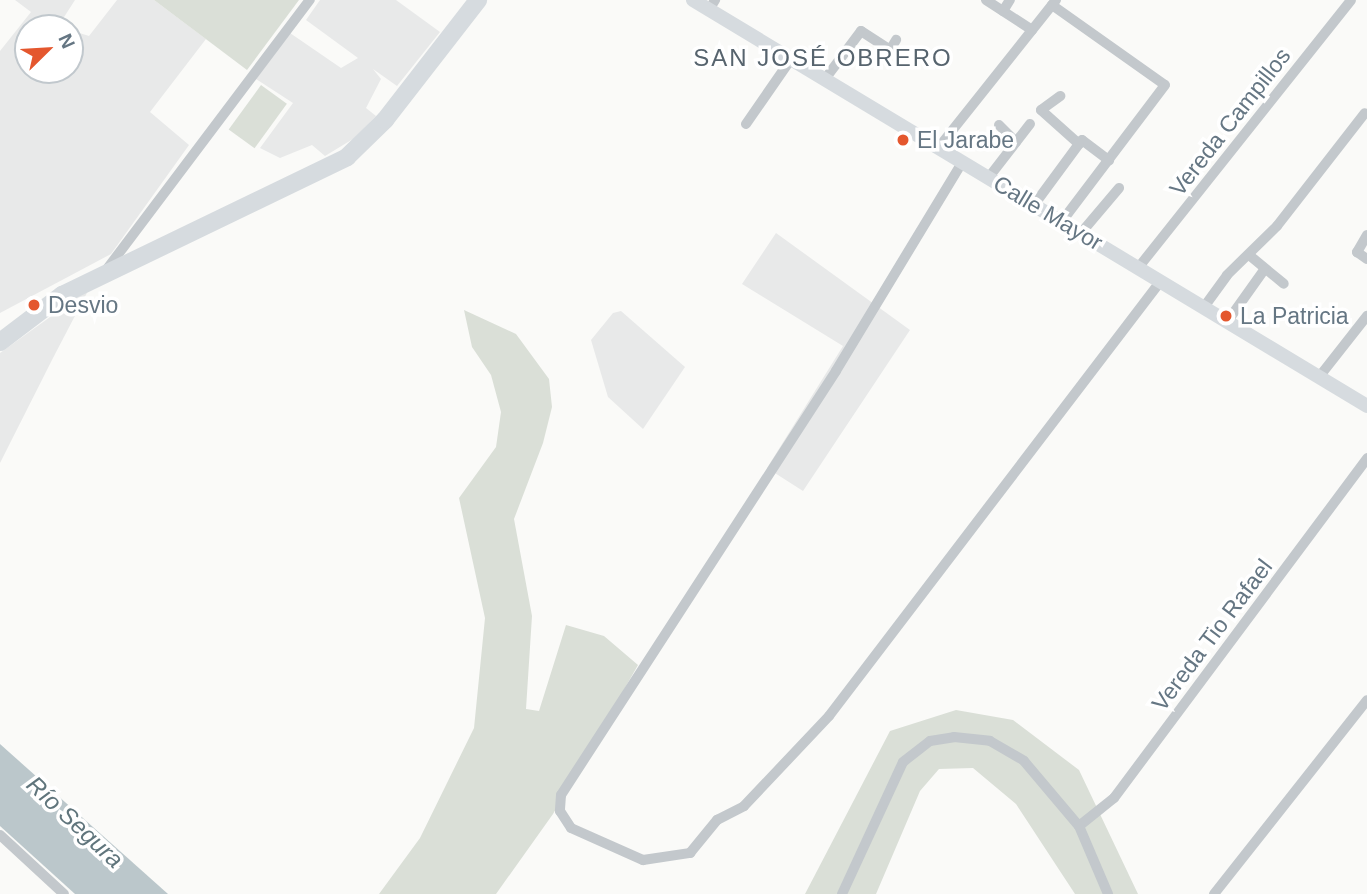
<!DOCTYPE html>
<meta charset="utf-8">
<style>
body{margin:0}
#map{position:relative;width:1367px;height:894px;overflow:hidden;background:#fafaf8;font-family:Helvetica,sans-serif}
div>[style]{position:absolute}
.built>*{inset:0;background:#e8e9e9}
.green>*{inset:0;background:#dadfd7;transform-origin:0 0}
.water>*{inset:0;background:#bbc7cb}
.street>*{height:10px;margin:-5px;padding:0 5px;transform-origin:5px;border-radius:5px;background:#c3c8cc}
.secondary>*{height:14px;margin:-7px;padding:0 7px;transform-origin:7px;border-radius:7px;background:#d6dbdf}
.highway>*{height:18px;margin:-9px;padding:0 9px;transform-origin:9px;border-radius:9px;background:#d6dbdf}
.dots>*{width:19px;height:19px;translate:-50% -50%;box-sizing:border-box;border:4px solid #fff;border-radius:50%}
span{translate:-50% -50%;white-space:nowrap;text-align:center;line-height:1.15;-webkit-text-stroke:7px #fff;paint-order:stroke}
.street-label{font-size:23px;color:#657683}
.poi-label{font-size:23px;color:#657683}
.left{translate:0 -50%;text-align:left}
.neighbourhood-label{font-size:24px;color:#57646e;letter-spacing:2px}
.water-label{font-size:24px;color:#60757c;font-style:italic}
.north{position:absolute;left:14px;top:14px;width:70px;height:70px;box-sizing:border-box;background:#fff;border:2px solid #c1c8cd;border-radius:50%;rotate:66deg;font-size:19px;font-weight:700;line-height:28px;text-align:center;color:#657683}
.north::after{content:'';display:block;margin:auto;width:24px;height:32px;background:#e4572e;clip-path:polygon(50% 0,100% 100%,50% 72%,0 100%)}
</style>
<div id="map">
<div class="built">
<i style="clip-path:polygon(15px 0,75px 0,57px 28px,28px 28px,28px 70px,70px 70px,70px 30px,89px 36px,117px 0,154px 0,206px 39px,150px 112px,189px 145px,111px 254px,0 313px,0 51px,31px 12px)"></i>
<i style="clip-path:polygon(320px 0,396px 0,440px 32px,397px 86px,373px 69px,381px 79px,366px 108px,376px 116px,353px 139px,325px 156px,312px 145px,280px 158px,260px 148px,293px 103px,256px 79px,290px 33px,341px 68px,358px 58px,306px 20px)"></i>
<i style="clip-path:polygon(776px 233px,910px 330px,803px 491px,767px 468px,843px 346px,742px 284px)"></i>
<i style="clip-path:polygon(89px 289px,53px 358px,0 463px,0 353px)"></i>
<i style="clip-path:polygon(621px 311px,685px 367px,643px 429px,608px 397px,591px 340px,613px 313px)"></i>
</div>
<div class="green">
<i style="clip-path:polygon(154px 0,299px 0,247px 70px)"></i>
<i style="left:261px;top:85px;width:32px;height:55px;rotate:36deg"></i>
<i style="clip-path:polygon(464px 310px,516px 334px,549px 379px,552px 407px,543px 443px,514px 519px,532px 616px,526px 709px,539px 711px,566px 625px,604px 636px,638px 665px,553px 814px,496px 894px,379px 894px,420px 838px,474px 728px,485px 618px,459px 498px,496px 447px,501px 412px,491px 375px,472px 347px)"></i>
<i style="clip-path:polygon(956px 710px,1013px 720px,1079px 770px,1138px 894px,1075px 894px,1016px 804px,973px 768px,939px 769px,920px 791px,876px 894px,805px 894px,890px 731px)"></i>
</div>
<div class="water">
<i style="clip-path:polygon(0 744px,168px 894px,75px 894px,0 826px)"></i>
</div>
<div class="street">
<i style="left:986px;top:0;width:55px;rotate:33.1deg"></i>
<i style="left:1052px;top:5px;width:138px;rotate:35.3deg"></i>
<i style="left:1165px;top:85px;width:171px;rotate:127.1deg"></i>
<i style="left:709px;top:10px;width:12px;rotate:-59deg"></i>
<i style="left:1003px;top:11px;width:13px;rotate:-58deg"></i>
<i style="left:825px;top:79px;width:60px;rotate:-53.1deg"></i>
<i style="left:861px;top:31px;width:35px;rotate:33deg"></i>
<i style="left:890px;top:50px;width:12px;rotate:-59deg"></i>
<i style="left:746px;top:124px;width:79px;rotate:-55.3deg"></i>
<i style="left:999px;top:125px;width:24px;rotate:45deg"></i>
<i style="left:1079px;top:144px;width:5px;rotate:-53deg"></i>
<i style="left:1082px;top:140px;width:34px;rotate:37deg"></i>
<i style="left:939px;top:147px;width:188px;rotate:-51.5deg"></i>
<i style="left:963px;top:161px;width:245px;rotate:121.2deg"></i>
<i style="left:836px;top:371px;width:505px;rotate:122.97deg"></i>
<i style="left:561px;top:795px;width:16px;rotate:94deg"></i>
<i style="left:560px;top:811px;width:20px;rotate:57deg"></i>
<i style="left:571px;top:828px;width:79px;rotate:24deg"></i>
<i style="left:643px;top:860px;width:48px;rotate:-8.5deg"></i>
<i style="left:690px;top:853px;width:43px;rotate:-50.7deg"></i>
<i style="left:717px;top:820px;width:30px;rotate:-27deg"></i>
<i style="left:744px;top:806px;width:124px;rotate:-46.6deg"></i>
<i style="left:829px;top:716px;width:546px;rotate:-52.67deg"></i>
<i style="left:989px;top:177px;width:67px;rotate:-52.3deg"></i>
<i style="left:1034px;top:205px;width:76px;rotate:-53.6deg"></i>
<i style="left:1079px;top:144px;width:51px;rotate:-138.2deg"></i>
<i style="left:1041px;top:110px;width:24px;rotate:-36deg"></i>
<i style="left:1081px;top:233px;width:59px;rotate:-49.8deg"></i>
<i style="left:1367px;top:235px;width:20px;rotate:120deg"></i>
<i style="left:1357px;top:252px;width:12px;rotate:35deg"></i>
<i style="left:1249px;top:255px;width:45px;rotate:39.6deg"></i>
<i style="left:1138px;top:268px;width:342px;rotate:-51.5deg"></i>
<i style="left:107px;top:269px;width:337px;rotate:-53deg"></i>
<i style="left:1204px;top:307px;width:39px;rotate:-54deg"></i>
<i style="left:1227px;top:275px;width:70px;rotate:-44.4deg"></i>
<i style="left:1277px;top:226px;width:143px;rotate:-52.1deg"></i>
<i style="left:1227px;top:322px;width:64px;rotate:-54.6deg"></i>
<i style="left:1319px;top:377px;width:78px;rotate:-51.8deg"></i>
<i style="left:1079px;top:826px;width:45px;rotate:-38.7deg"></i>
<i style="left:1114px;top:798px;width:424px;rotate:-53.3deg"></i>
<i style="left:0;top:835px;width:87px;rotate:42.7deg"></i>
<i style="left:842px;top:894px;width:145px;rotate:-65.2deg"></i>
<i style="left:903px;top:762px;width:34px;rotate:-38deg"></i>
<i style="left:930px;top:741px;width:24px;rotate:-9deg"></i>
<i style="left:954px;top:737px;width:36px;rotate:6deg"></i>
<i style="left:990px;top:741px;width:39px;rotate:30deg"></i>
<i style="left:1024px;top:761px;width:85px;rotate:49.8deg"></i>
<i style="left:1079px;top:826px;width:74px;rotate:66.9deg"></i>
<i style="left:1214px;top:894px;width:247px;rotate:-51.7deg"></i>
</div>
<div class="secondary">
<i style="left:693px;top:0;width:787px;rotate:31.06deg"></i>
</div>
<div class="highway">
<i style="left:0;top:342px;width:78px;rotate:-37.2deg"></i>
<i style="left:62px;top:295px;width:317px;rotate:-25.8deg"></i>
<i style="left:347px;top:157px;width:53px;rotate:-44.2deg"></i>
<i style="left:385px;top:120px;width:152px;rotate:-52.2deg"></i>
</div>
<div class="dots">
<i style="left:903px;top:140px;background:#e4572e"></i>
<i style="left:34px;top:305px;background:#e4572e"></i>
<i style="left:1226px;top:316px;background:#e4572e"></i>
</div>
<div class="street-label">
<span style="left:1230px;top:122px;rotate:-52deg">Vereda Campillos</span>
<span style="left:1048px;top:213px;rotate:31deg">Calle Mayor</span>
<span style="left:1212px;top:635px;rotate:-53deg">Vereda Tio Rafael</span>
</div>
<div class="poi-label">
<span class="left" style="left:917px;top:140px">El Jarabe</span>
<span class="left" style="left:48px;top:305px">Desvio</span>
<span class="left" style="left:1240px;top:316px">La Patricia</span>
</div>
<div class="neighbourhood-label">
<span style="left:823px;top:58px">SAN JOSÉ OBRERO</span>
</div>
<div class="water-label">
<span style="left:75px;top:822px;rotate:43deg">Río Segura</span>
</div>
<div class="north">N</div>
</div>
